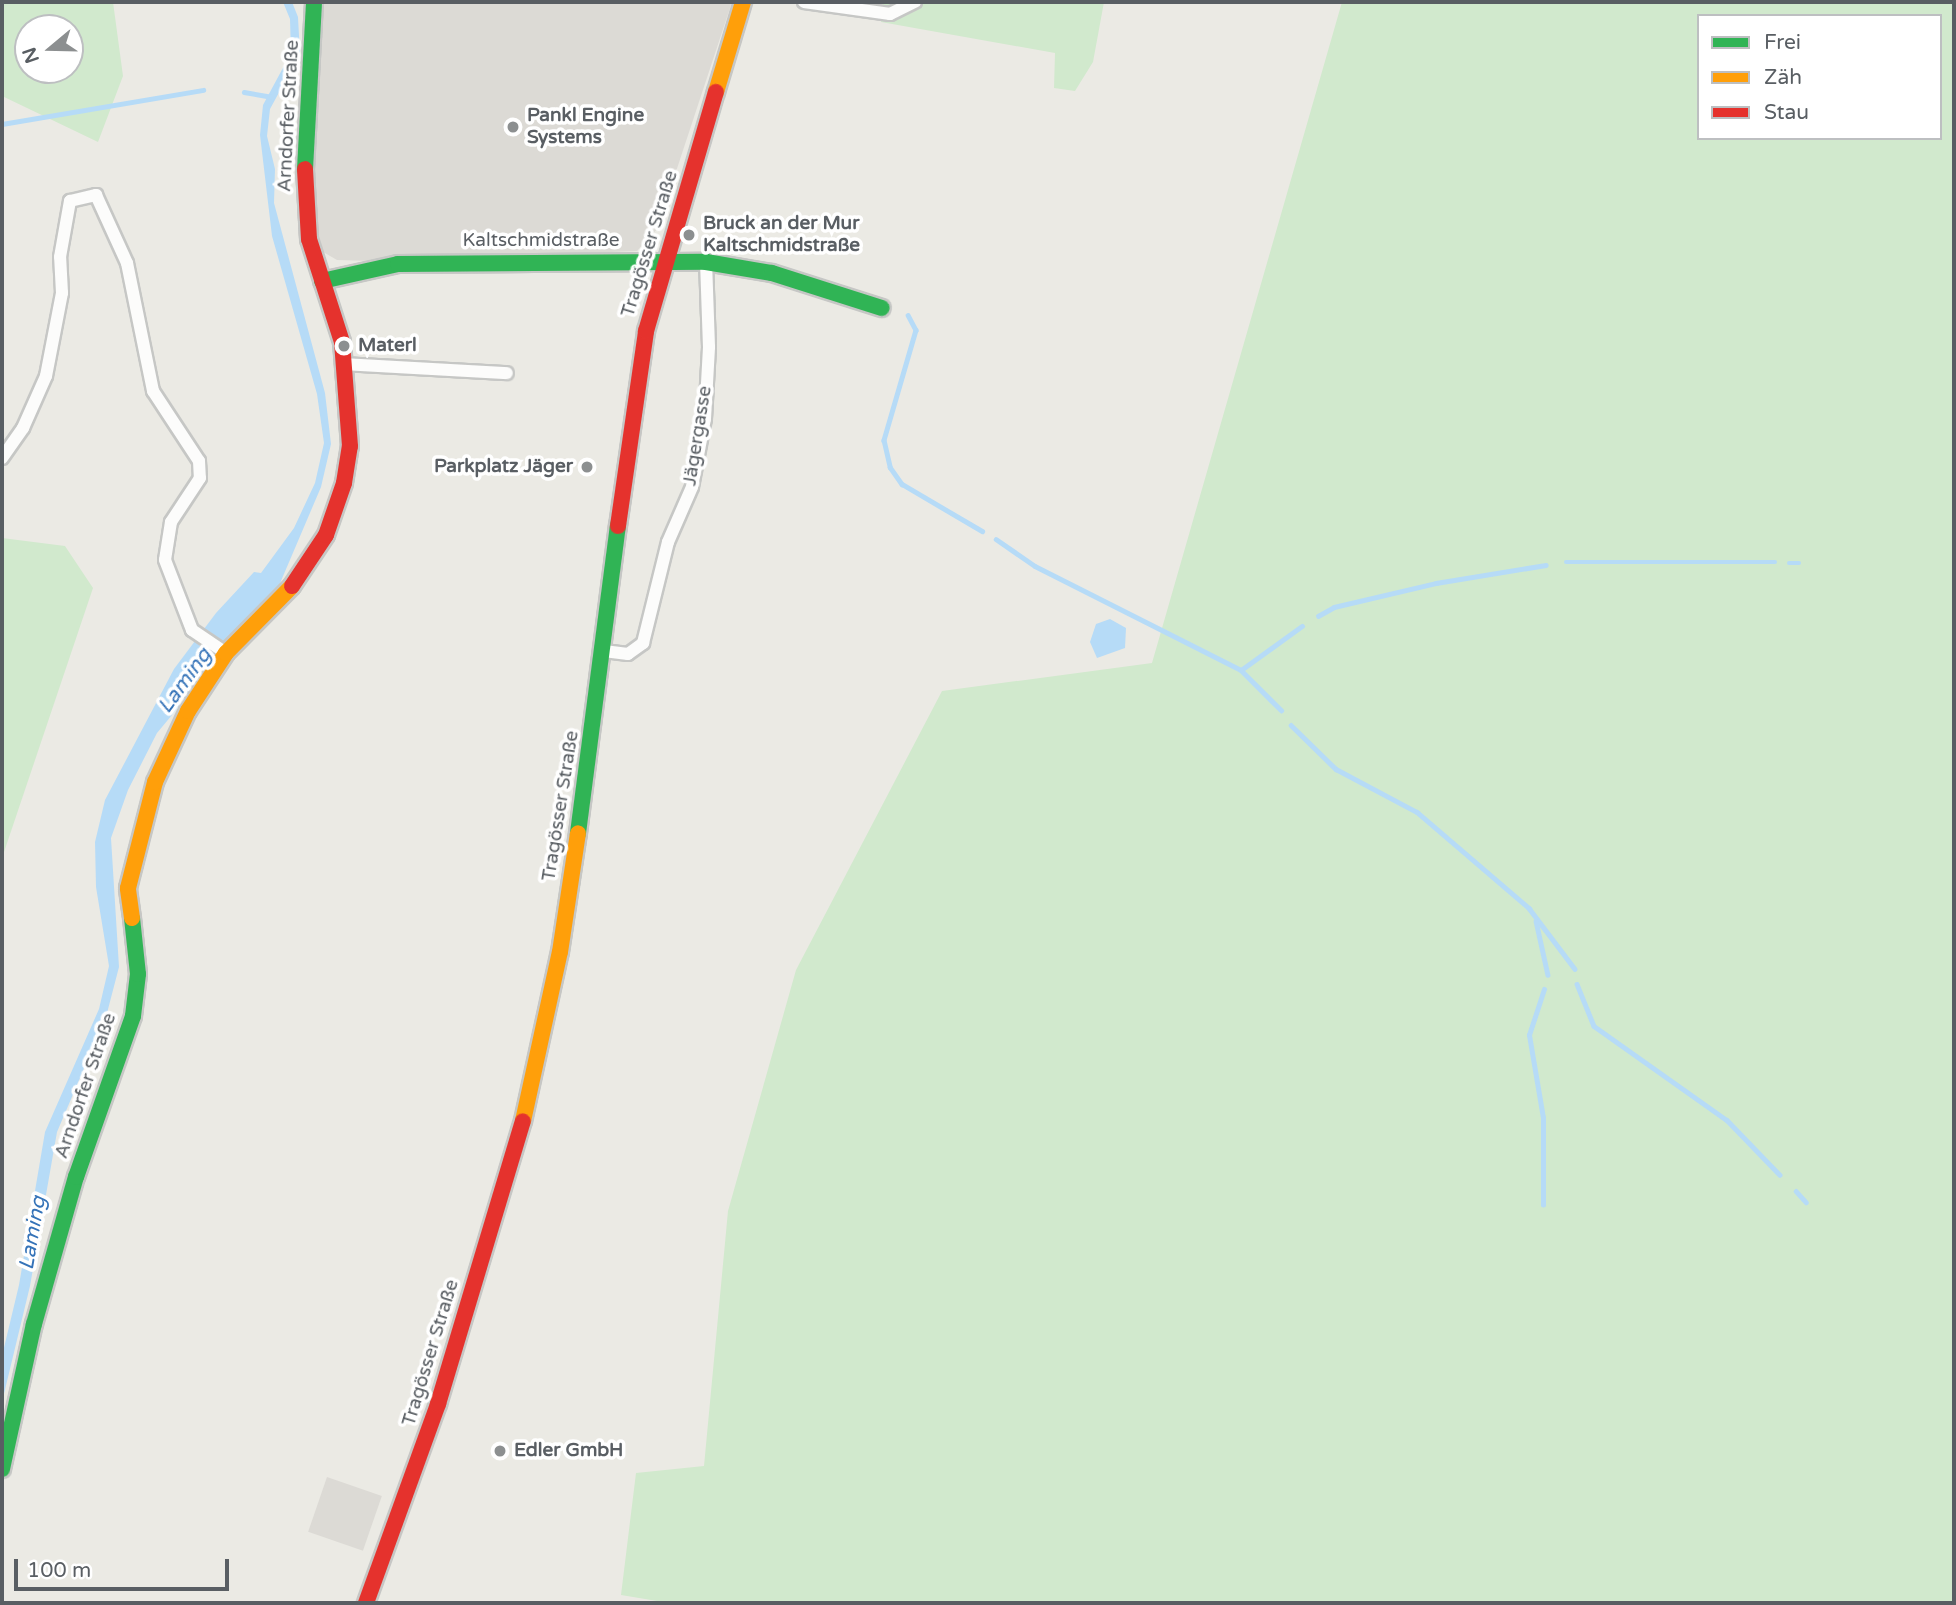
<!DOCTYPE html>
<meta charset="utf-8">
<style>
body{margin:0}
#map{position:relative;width:1956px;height:1605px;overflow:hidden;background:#ebeae4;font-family:"Varela Round",sans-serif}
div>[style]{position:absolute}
.industrial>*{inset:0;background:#dcdad5;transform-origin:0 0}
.green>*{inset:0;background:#d1e9cd}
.water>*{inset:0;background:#b6dbf7}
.stream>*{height:4.5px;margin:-2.25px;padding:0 2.25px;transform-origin:2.25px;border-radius:2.25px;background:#b6dbf7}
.roads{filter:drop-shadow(2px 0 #c6c7c5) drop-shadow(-2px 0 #c6c7c5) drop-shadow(0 2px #c6c7c5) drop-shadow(0 -2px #c6c7c5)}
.street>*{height:12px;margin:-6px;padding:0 6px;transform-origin:6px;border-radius:6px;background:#fcfcfb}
.fast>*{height:16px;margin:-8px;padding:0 8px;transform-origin:8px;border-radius:8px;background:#30b455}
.slow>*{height:16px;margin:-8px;padding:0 8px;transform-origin:8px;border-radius:8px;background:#ff9f0a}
.jam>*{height:16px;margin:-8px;padding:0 8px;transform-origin:8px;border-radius:8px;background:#e5322d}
.dots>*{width:19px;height:19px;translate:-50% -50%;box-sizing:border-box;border:4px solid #fff;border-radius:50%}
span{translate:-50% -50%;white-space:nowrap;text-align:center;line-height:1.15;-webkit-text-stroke:7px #fff;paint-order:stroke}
.street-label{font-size:19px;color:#595e63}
.poi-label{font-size:19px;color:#595e63;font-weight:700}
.left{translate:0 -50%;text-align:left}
.right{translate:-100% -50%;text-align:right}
.water-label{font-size:21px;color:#3573b8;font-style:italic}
.frame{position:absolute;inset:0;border:4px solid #595e63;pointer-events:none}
.legend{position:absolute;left:1697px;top:14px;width:245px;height:126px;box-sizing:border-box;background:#fff;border:2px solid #bdbfc1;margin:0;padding:9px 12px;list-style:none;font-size:21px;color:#595e63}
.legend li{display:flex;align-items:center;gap:14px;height:35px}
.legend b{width:35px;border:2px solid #bdbfc1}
.north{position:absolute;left:14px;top:14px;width:70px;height:70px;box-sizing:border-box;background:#fff;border:2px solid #bdbfc1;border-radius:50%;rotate:251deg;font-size:19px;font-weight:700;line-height:28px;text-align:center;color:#595e63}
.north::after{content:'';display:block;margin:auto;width:24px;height:32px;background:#8c8f90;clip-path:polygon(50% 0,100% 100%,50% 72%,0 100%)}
.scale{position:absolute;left:14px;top:1559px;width:215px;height:32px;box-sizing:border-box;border:4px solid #595e63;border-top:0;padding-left:9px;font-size:21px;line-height:24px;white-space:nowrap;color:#595e63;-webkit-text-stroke:5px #fff;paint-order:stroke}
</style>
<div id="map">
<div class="industrial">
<i style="clip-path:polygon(321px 2px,732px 2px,657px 229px,637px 251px,374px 261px,337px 260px,318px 249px,310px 194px)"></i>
<i style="left:327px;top:1477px;width:58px;height:58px;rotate:19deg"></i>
</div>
<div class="green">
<i style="clip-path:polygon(evenodd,2px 2px,113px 2px,123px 76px,98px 142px,2px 96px,2px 2px,28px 28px,70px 28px,70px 70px,28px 70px,28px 28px)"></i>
<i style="clip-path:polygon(883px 2px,1104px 2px,1093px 62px,1075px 91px,1054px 88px,1055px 53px,881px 22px)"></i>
<i style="clip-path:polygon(evenodd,1342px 2px,1954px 2px,1954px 1603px,669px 1603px,621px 1595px,636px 1473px,704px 1466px,728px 1211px,796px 970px,942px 691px,1152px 663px,1342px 2px,1699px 16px,1940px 16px,1940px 138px,1699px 138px,1699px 16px)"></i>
<i style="clip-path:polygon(2px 538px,65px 546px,93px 588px,2px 858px)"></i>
</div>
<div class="water">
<i style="clip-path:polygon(283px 2px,292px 2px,298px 17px,300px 54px,270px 109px,267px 136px,275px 169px,274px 203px,325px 393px,331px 444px,321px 487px,278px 588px,157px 733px,128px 790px,111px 838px,119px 967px,106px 1017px,57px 1132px,30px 1286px,2px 1402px,2px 1356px,19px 1285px,45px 1132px,99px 1009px,109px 966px,96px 887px,95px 842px,105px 800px,174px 669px,216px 613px,254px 572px,261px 573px,294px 528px,315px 483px,324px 443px,317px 394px,272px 236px,260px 135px,263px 105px,291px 53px,290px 19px)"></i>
<i style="clip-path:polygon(1110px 619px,1126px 628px,1125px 648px,1097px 658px,1090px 642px,1096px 624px)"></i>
</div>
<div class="stream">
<i style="left:244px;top:92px;width:27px;rotate:10deg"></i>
<i style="left:2px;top:124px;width:204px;rotate:-9.6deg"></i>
<i style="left:908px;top:315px;width:17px;rotate:62deg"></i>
<i style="left:916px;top:330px;width:115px;rotate:106.2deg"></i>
<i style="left:884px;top:440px;width:28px;rotate:77deg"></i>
<i style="left:890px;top:467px;width:21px;rotate:55deg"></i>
<i style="left:902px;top:484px;width:93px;rotate:30.4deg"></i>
<i style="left:996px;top:539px;width:47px;rotate:34.7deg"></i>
<i style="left:1035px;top:566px;width:231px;rotate:26.8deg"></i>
<i style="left:1241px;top:670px;width:57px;rotate:45deg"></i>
<i style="left:1566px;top:562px;width:209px"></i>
<i style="left:1789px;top:563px;width:10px"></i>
<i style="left:1318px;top:616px;width:18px;rotate:-29deg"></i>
<i style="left:1334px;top:607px;width:105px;rotate:-13.2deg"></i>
<i style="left:1436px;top:583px;width:111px;rotate:-9.3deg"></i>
<i style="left:1241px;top:670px;width:75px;rotate:-35.8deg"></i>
<i style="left:1291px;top:725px;width:63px;rotate:44.4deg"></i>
<i style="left:1336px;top:769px;width:92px;rotate:28deg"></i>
<i style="left:1417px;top:812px;width:148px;rotate:40.6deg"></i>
<i style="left:1529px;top:908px;width:76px;rotate:53deg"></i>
<i style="left:1536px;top:921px;width:55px;rotate:77.5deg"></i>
<i style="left:1577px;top:984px;width:45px;rotate:68deg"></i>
<i style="left:1594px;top:1026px;width:163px;rotate:35.3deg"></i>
<i style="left:1727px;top:1120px;width:76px;rotate:46.1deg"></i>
<i style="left:1796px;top:1191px;width:15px;rotate:48deg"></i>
<i style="left:1543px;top:1205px;width:87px;rotate:-90deg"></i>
<i style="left:1543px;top:1118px;width:84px;rotate:-99.6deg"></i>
<i style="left:1529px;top:1035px;width:48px;rotate:-71.9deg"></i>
</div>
<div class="roads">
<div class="street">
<i style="left:804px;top:2px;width:87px;rotate:7.9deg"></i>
<i style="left:890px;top:14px;width:28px;rotate:-26deg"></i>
<i style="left:344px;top:364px;width:163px;rotate:3.2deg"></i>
<i style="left:2px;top:458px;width:37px;rotate:-55deg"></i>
<i style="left:23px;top:428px;width:57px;rotate:-66.1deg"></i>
<i style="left:46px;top:376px;width:85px;rotate:-79.1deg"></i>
<i style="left:62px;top:293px;width:36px;rotate:-93deg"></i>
<i style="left:60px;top:257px;width:57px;rotate:-79.9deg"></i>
<i style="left:70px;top:201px;width:27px;rotate:-13deg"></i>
<i style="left:96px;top:195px;width:75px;rotate:65.5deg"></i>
<i style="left:127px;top:263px;width:131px;rotate:78.5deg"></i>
<i style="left:153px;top:391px;width:84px;rotate:56.7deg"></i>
<i style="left:199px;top:461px;width:17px;rotate:87deg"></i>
<i style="left:200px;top:478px;width:53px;rotate:123.4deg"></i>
<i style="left:171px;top:522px;width:38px;rotate:99deg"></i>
<i style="left:165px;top:560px;width:75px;rotate:68.9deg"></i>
<i style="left:192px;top:630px;width:41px;rotate:34.1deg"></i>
<i style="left:604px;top:651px;width:24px;rotate:7deg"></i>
<i style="left:628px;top:654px;width:19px;rotate:-36deg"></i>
<i style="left:643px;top:643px;width:104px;rotate:-76.1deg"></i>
<i style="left:668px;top:542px;width:60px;rotate:-66.4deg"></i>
<i style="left:692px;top:487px;width:69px;rotate:-79.2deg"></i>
<i style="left:705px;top:419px;width:72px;rotate:-86.8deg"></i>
<i style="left:709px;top:347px;width:85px;rotate:-92deg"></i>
</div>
<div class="fast">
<i style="left:305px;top:169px;width:167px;rotate:-86.9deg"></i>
<i style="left:322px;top:281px;width:78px;rotate:-12.6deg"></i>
<i style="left:398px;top:264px;width:308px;rotate:-0.4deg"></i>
<i style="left:706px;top:262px;width:67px;rotate:9.5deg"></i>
<i style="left:772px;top:273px;width:115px;rotate:17.7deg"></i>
<i style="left:578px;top:833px;width:310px;rotate:-82.6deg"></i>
<i style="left:2px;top:1469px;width:148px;rotate:-77.6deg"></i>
<i style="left:34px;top:1324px;width:153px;rotate:-74.1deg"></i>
<i style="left:76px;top:1177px;width:171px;rotate:-70.5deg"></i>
<i style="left:133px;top:1016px;width:42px;rotate:-83.2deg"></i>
<i style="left:138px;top:974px;width:56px;rotate:-96.1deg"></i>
</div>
<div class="slow">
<i style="left:716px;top:92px;width:94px;rotate:-73.3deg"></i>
<i style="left:132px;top:918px;width:30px;rotate:-98deg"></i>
<i style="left:128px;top:888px;width:109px;rotate:-75.7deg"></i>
<i style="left:155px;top:782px;width:78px;rotate:-65.1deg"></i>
<i style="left:188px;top:711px;width:69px;rotate:-56.8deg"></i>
<i style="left:226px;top:653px;width:94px;rotate:-45.4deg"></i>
<i style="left:523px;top:1121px;width:173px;rotate:-77.7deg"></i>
<i style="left:560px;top:952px;width:120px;rotate:-81.4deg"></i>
</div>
<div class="jam">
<i style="left:618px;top:526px;width:197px;rotate:-81.8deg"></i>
<i style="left:646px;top:331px;width:249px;rotate:-73.7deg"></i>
<i style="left:292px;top:586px;width:61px;rotate:-56.3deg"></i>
<i style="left:326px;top:535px;width:55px;rotate:-70.9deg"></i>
<i style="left:344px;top:483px;width:37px;rotate:-81deg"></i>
<i style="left:350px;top:446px;width:104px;rotate:-94.4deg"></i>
<i style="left:342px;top:342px;width:108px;rotate:-107.8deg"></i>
<i style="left:309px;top:239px;width:70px;rotate:-93.3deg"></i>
<i style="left:366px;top:1603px;width:212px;rotate:-70.1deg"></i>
<i style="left:438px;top:1404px;width:295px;rotate:-73.3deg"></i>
</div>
</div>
<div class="dots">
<i style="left:513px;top:127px;background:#8c8f90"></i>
<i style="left:689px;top:235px;background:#8c8f90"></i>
<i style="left:344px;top:346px;background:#8c8f90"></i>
<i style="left:587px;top:467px;background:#8c8f90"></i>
<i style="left:500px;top:1451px;background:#8c8f90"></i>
</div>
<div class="street-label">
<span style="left:289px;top:116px;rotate:-87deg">Arndorfer Straße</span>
<span style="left:541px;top:241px">Kaltschmidstraße</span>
<span style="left:650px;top:244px;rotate:-73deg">Tragösser Straße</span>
<span style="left:698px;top:436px;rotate:-81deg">Jägergasse</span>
<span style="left:561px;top:806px;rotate:-81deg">Tragösser Straße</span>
<span style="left:86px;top:1086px;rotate:-71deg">Arndorfer Straße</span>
<span style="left:431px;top:1353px;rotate:-73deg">Tragösser Straße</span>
</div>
<div class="poi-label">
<span class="left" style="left:527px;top:127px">Pankl Engine<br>Systems</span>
<span class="left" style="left:703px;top:235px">Bruck an der Mur<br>Kaltschmidstraße</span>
<span class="left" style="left:358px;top:346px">Materl</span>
<span class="right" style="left:573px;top:467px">Parkplatz Jäger</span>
<span class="left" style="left:514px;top:1451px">Edler GmbH</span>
</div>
<div class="water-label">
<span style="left:185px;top:681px;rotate:-54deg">Laming</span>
<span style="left:33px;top:1233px;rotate:-80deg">Laming</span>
</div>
<div class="frame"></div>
<ul class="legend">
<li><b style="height:9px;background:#30b455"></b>Frei</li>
<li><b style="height:9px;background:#ff9f0a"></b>Zäh</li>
<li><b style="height:9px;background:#e5322d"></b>Stau</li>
</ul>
<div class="north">N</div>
<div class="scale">100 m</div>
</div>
